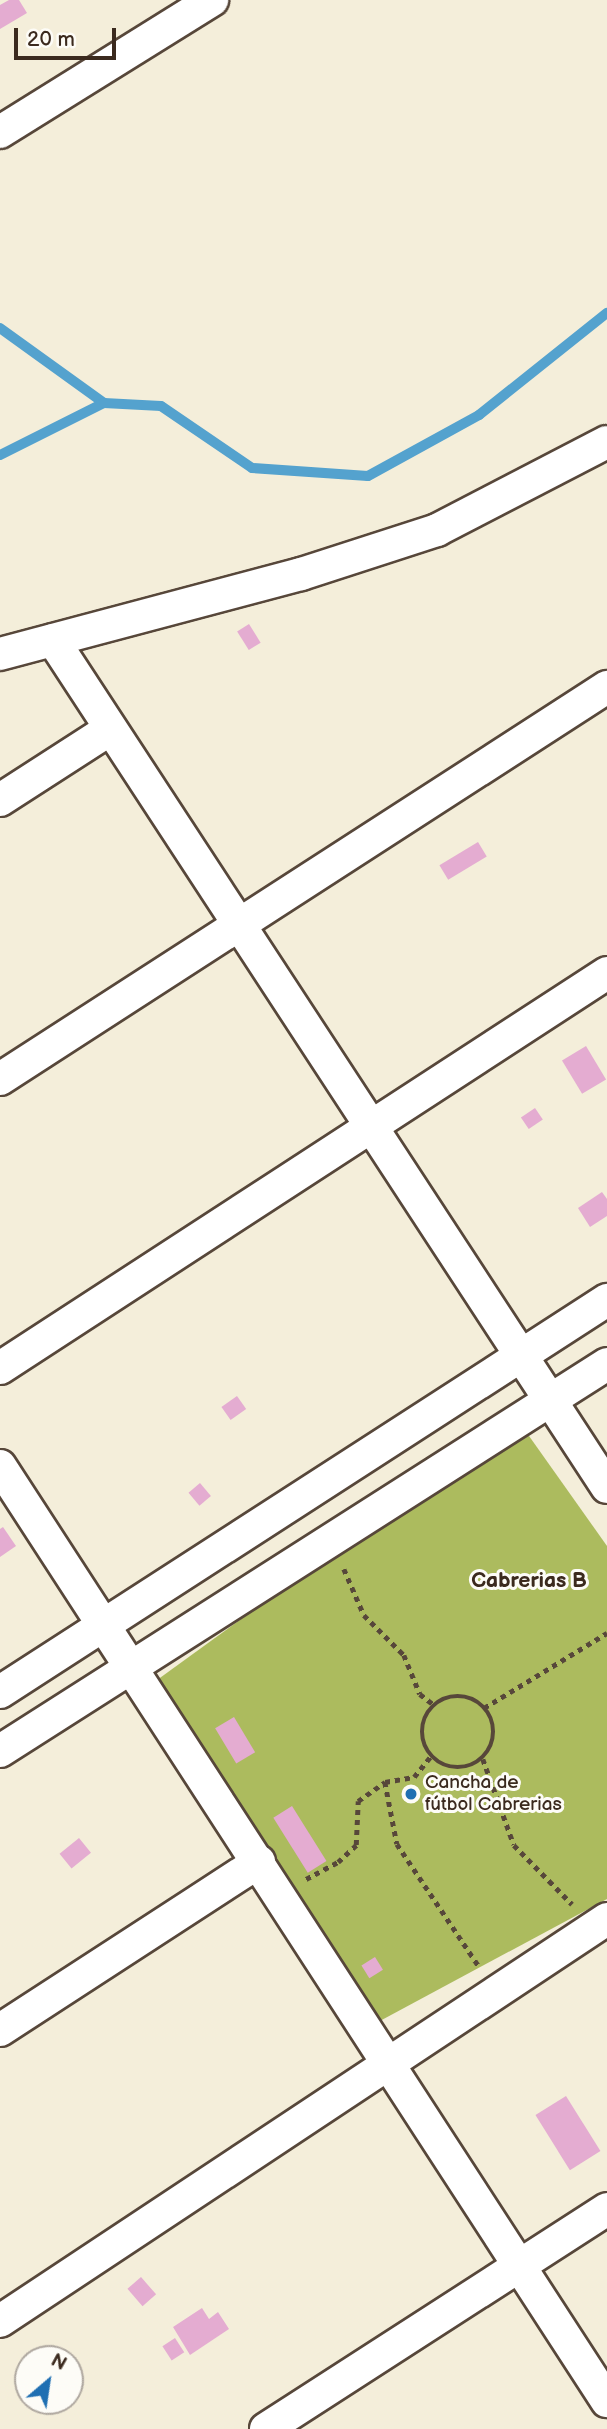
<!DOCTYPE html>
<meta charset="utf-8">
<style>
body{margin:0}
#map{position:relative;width:607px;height:2429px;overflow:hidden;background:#f4eeda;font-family:"Balsamiq Sans",sans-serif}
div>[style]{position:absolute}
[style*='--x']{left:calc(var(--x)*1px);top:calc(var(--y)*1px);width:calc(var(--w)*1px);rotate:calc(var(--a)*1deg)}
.green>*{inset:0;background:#acbb5e}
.stream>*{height:10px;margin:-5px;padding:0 5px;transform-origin:5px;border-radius:5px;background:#54a2ce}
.building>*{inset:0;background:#e4acd1;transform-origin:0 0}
.path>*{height:4.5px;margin-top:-2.25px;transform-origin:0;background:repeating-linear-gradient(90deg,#57473a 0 5px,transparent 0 10px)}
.path>.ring{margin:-2.25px;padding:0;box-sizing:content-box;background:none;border:4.5px solid #57473a;border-radius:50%}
.roads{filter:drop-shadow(2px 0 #57473a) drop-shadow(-2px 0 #57473a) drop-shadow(0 2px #57473a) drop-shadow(0 -2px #57473a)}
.minor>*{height:32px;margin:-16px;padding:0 16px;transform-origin:16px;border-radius:16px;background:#fff}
.dots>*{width:19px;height:19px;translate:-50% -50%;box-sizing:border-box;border:4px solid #fdfcf7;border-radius:50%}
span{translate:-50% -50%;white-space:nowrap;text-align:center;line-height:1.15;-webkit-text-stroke:6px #fdfcf7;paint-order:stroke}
.poi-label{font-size:19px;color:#3b2a1e}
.left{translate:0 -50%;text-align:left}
.neighbourhood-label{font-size:21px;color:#3b2a1e;font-weight:700}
.north{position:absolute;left:14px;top:2345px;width:70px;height:70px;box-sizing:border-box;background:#fdfcf7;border:2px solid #afa8a0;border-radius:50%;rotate:29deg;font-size:19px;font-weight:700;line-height:28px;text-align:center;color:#3b2a1e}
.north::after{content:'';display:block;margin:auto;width:24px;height:32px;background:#1f6fb2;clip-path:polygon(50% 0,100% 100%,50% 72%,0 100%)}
.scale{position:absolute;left:14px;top:28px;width:102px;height:32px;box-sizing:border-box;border:4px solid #3b2a1e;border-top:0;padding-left:9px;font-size:21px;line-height:24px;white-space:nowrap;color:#3b2a1e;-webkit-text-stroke:5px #fdfcf7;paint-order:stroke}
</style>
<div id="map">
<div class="green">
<div style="clip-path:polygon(517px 1419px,607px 1546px,607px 1899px,365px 2029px,146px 1688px)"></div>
</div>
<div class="stream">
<div style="--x:0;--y:328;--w:128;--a:35.8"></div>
<div style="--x:0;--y:455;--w:116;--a:-26.6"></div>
<div style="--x:104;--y:403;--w:57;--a:3"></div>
<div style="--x:161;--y:406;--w:110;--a:34.3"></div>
<div style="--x:252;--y:468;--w:116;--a:3.9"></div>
<div style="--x:368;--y:476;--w:127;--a:-28.8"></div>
<div style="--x:479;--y:415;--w:164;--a:-38.6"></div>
</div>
<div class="building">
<div style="clip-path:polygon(9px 0,19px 0,27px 13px,0 29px,0 5px)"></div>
<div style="left:249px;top:624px;width:22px;height:14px;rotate:58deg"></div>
<div style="left:478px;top:842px;width:17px;height:45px;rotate:59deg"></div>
<div style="left:586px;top:1046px;width:39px;height:28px;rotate:59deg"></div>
<div style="left:535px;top:1108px;width:14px;height:17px;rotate:56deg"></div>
<div style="clip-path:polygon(602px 1192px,607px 1199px,607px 1216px,590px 1227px,578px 1208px)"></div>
<div style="left:237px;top:1396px;width:16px;height:19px;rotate:55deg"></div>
<div style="left:200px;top:1483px;width:17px;height:15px;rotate:50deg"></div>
<div style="clip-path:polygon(3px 1527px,16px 1546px,0 1557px,0 1529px)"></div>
<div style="left:234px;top:1717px;width:41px;height:22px;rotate:59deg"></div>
<div style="left:292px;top:1806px;width:65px;height:22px;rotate:58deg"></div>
<div style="left:79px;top:1838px;width:19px;height:25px;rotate:51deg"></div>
<div style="left:375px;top:1957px;width:15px;height:16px;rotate:58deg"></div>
<div style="left:566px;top:2096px;width:65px;height:36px;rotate:58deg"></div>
<div style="left:141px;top:2277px;width:23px;height:18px;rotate:49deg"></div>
<div style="clip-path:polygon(202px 2308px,209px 2319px,218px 2312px,229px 2329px,190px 2355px,173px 2327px)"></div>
<div style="left:175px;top:2338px;width:17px;height:15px;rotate:57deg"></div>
</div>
<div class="path">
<div style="--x:344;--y:1569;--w:50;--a:66.5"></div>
<div style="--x:364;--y:1615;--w:57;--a:45"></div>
<div style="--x:404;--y:1655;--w:42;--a:67.7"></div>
<div style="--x:420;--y:1694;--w:16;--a:38"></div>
<div class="ring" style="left:422px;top:1696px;width:67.5px;height:67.5px"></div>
<div style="--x:484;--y:1708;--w:144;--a:-31.4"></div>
<div style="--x:483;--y:1759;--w:91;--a:70.2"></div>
<div style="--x:514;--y:1845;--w:83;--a:45.5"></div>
<div style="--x:385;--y:1782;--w:63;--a:79"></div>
<div style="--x:397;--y:1844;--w:146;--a:56.2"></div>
<div style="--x:306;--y:1879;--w:36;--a:-28"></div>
<div style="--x:338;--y:1862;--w:25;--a:-43"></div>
<div style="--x:356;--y:1845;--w:44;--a:-87.4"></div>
<div style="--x:358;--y:1801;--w:33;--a:-35"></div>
<div style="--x:385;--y:1782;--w:29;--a:-10"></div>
<div style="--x:414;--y:1777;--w:27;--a:-51"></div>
</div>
<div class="roads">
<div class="minor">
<div style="--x:0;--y:132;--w:250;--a:-31.9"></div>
<div style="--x:53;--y:640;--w:1012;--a:56.81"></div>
<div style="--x:0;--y:654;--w:311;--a:-14.9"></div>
<div style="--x:301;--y:574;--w:143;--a:-17.9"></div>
<div style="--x:437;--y:530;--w:191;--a:-27.4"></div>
<div style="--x:0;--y:800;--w:131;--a:-32.8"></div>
<div style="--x:0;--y:1079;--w:723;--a:-32.85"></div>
<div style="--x:0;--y:1368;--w:724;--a:-33.05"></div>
<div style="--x:0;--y:1466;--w:1115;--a:57.01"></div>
<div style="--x:0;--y:1692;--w:723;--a:-32.85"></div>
<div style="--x:0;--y:1751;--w:720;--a:-32.52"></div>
<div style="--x:0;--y:2030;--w:309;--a:-33"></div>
<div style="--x:0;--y:2321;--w:728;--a:-33.52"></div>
<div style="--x:266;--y:2429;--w:406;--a:-32.8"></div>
</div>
</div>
<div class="dots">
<div style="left:411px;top:1794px;background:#1f6fb2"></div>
</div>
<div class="poi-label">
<span class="left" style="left:425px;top:1794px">Cancha de<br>fútbol Cabrerias</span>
</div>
<div class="neighbourhood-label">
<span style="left:529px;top:1581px">Cabrerias B</span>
</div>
<div class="north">N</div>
<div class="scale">20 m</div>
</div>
